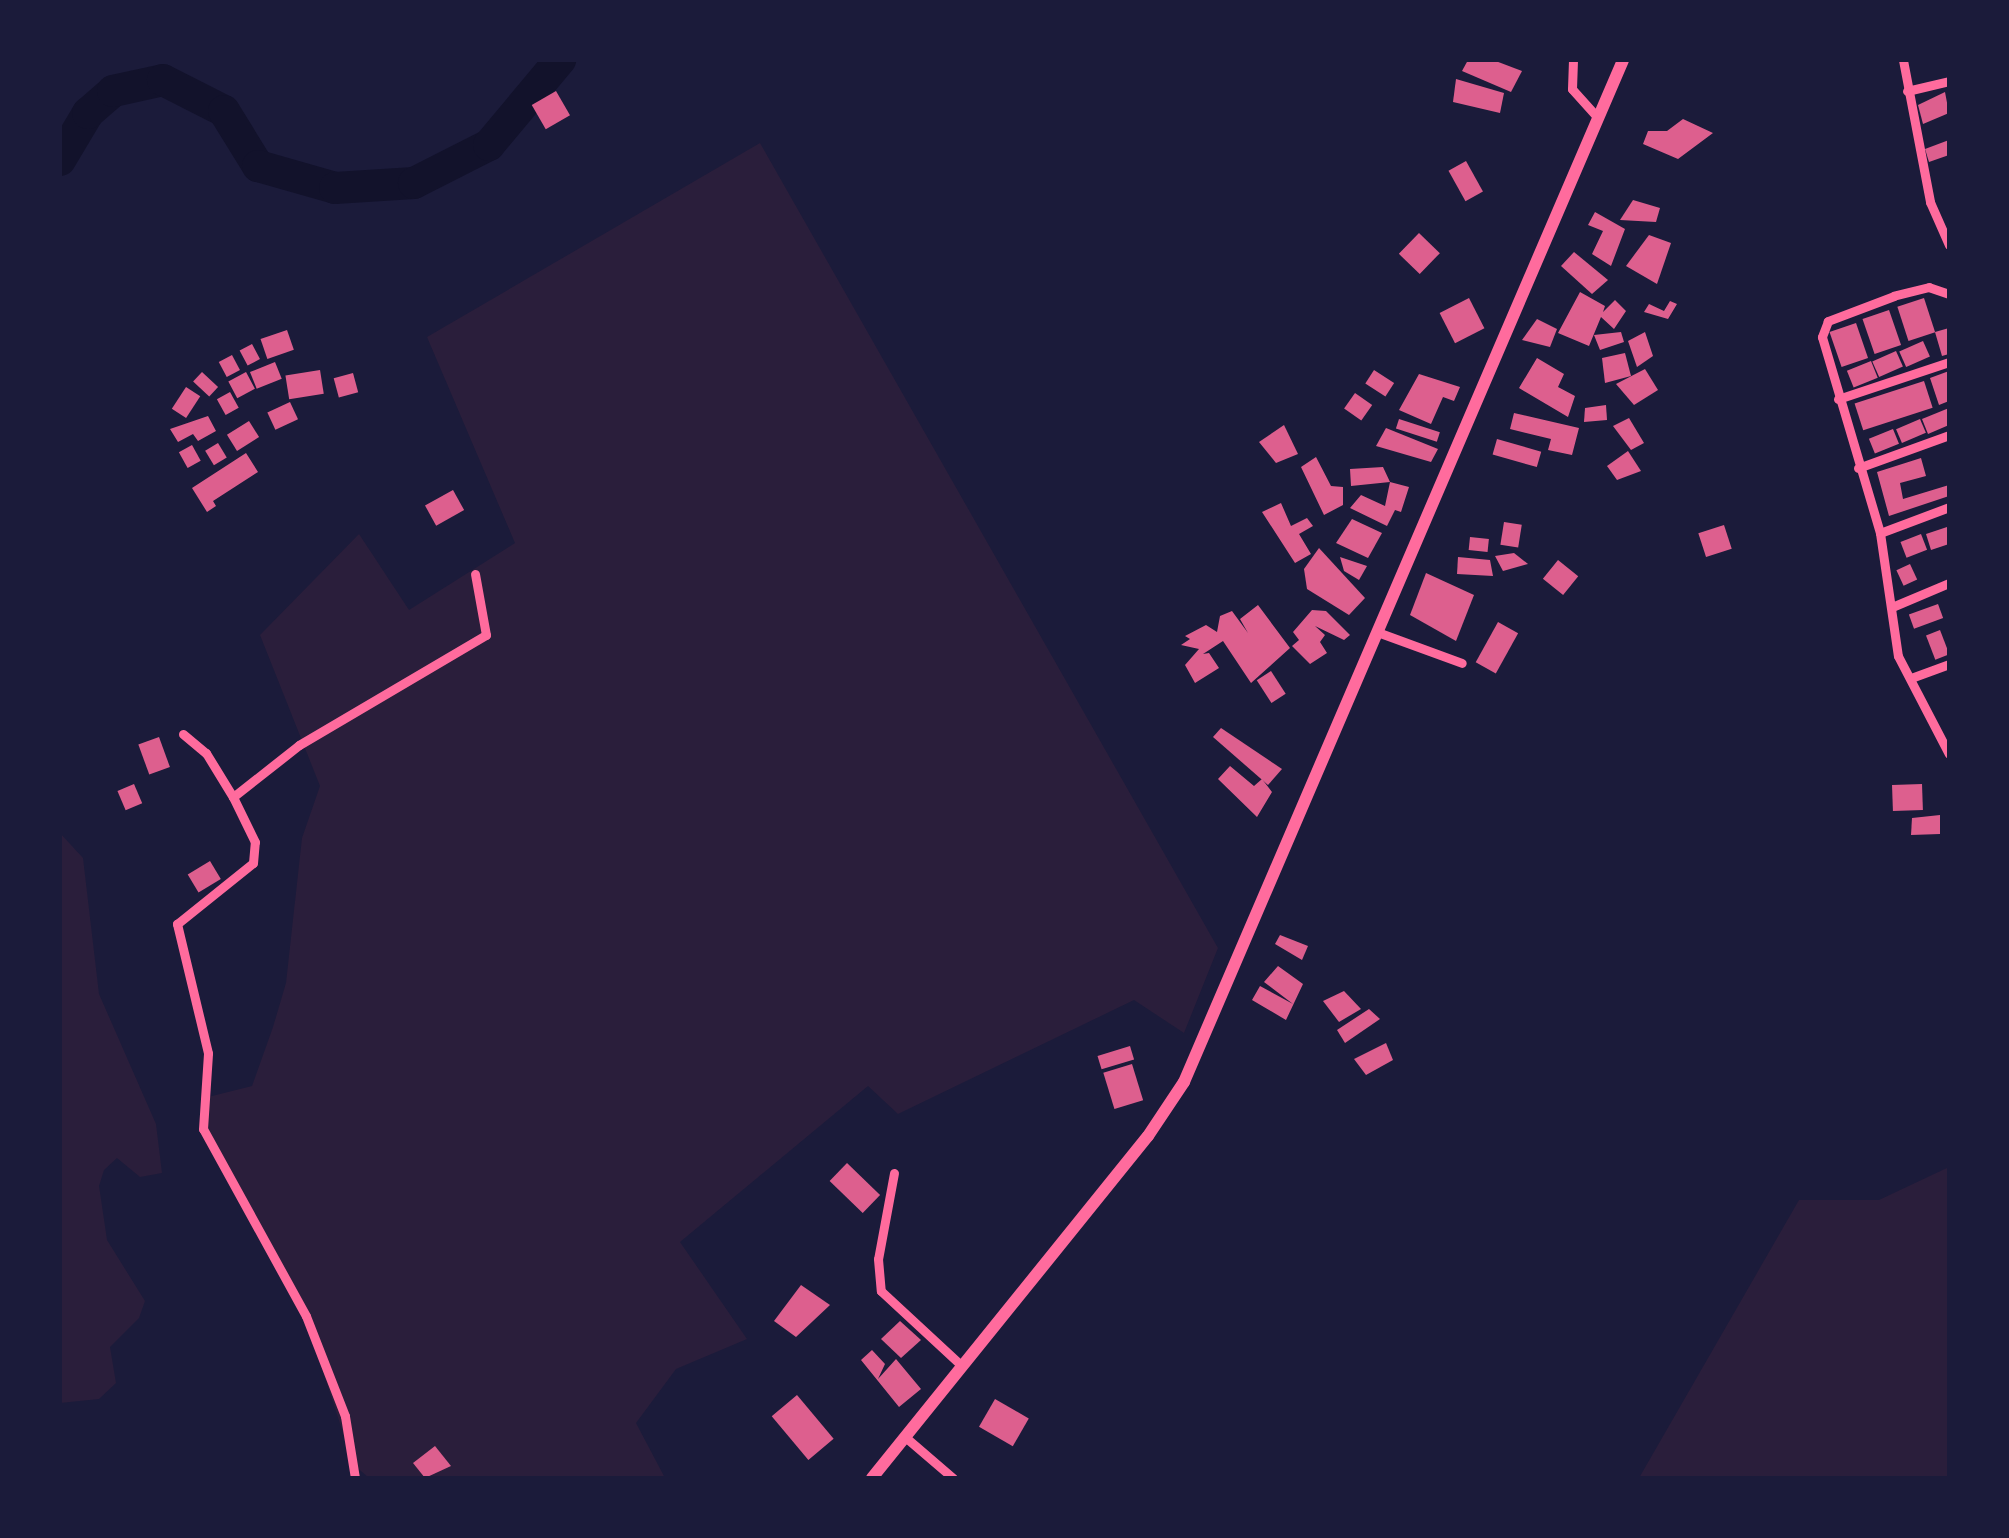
<!DOCTYPE html>
<style>
body{margin:0}
#map{position:relative;width:2009px;height:1538px;overflow:hidden;background:#1b1b3a;font-family:"Archivo Narrow",sans-serif}
div>[style]{position:absolute}
[style*='--x']{left:calc(var(--x)*1px);top:calc(var(--y)*1px);width:calc(var(--w)*1px);rotate:calc(var(--a)*1deg)}
.green>*{inset:0;background:#2a1e3b}
.river>*{height:32px;margin:-16px;padding:0 16px;transform-origin:16px;border-radius:16px;background:#12122b}
.building>*{inset:0;background:#dd5f8e;transform-origin:0 0}
.minor>*{height:9px;margin:-4.5px;padding:0 4.5px;transform-origin:4.5px;border-radius:4.5px;background:#ff6b9d}
.primary>*{height:12px;margin:-6px;padding:0 6px;transform-origin:6px;border-radius:6px;background:#ff6b9d}
span{translate:-50% -50%;white-space:nowrap;text-align:center;line-height:1.15;-webkit-text-stroke:10px #1b1b3a;paint-order:stroke}
.frame{position:absolute;inset:0;border:62px solid #1b1b3a;pointer-events:none}
</style>
<div id="map">
<div class="green">
<div style="clip-path:polygon(760px 143px,1218px 948px,1184px 1033px,1134px 1000px,898px 1114px,868px 1086px,680px 1242px,747px 1339px,676px 1369px,636px 1423px,665px 1478px,369px 1478px,353px 1464px,301px 1303px,206px 1128px,204px 1098px,252px 1086px,273px 1027px,286px 983px,302px 838px,320px 786px,260px 635px,359px 534px,409px 610px,515px 543px,427px 337px)"></div>
<div style="clip-path:polygon(60px 833px,83px 858px,99px 994px,156px 1124px,162px 1173px,140px 1177px,117px 1158px,104px 1170px,99px 1186px,107px 1240px,145px 1301px,139px 1318px,110px 1347px,116px 1383px,99px 1399px,60px 1403px)"></div>
<div style="clip-path:polygon(1949px 1167px,1949px 1478px,1639px 1478px,1799px 1200px,1879px 1200px)"></div>
</div>
<div class="river">
<div style="--x:60;--y:160;--w:55;--a:-59.2"></div>
<div style="--x:88;--y:113;--w:33;--a:-41"></div>
<div style="--x:113;--y:91;--w:51;--a:-12.4"></div>
<div style="--x:163;--y:80;--w:68;--a:26.9"></div>
<div style="--x:224;--y:111;--w:65;--a:58.3"></div>
<div style="--x:258;--y:166;--w:80;--a:15.9"></div>
<div style="--x:335;--y:188;--w:79;--a:-3.6"></div>
<div style="--x:414;--y:183;--w:84;--a:-26.9"></div>
<div style="--x:489;--y:145;--w:111;--a:-50.1"></div>
</div>
<div class="building">
<div style="clip-path:polygon(1468px 60px,1493px 60px,1522px 71px,1511px 92px,1462px 71px)"></div>
<div style="clip-path:polygon(1456px 79px,1504px 93px,1500px 113px,1453px 102px)"></div>
<div style="left:556px;top:91px;width:28px;height:28px;rotate:60deg"></div>
<div style="clip-path:polygon(1945px 92px,1949px 113px,1923px 124px,1918px 105px)"></div>
<div style="clip-path:polygon(1683px 119px,1713px 133px,1678px 159px,1643px 144px,1648px 131px,1667px 131px)"></div>
<div style="clip-path:polygon(1949px 140px,1949px 155px,1929px 162px,1925px 149px)"></div>
<div style="left:1466px;top:161px;width:35px;height:20px;rotate:61deg"></div>
<div style="clip-path:polygon(1633px 200px,1660px 208px,1656px 222px,1620px 220px)"></div>
<div style="clip-path:polygon(1595px 212px,1625px 229px,1611px 266px,1592px 254px,1603px 231px,1588px 225px)"></div>
<div style="left:1419px;top:233px;width:29px;height:29px;rotate:44deg"></div>
<div style="clip-path:polygon(1649px 235px,1671px 243px,1657px 284px,1626px 266px)"></div>
<div style="clip-path:polygon(1574px 252px,1608px 280px,1592px 294px,1561px 266px)"></div>
<div style="clip-path:polygon(1580px 292px,1605px 306px,1603px 312px,1615px 300px,1626px 311px,1614px 329px,1601px 317px,1589px 346px,1558px 333px)"></div>
<div style="left:1469px;top:298px;width:34px;height:33px;rotate:63deg"></div>
<div style="left:1924px;top:298px;width:36px;height:28px;rotate:72deg"></div>
<div style="clip-path:polygon(1670px 301px,1677px 304px,1668px 319px,1644px 312px,1649px 304px,1664px 311px)"></div>
<div style="left:1889px;top:310px;width:37px;height:28px;rotate:71deg"></div>
<div style="clip-path:polygon(1537px 319px,1557px 329px,1550px 347px,1522px 340px)"></div>
<div style="left:1856px;top:323px;width:37px;height:28px;rotate:71deg"></div>
<div style="clip-path:polygon(1949px 328px,1949px 354px,1942px 356px,1935px 332px)"></div>
<div style="left:287px;top:330px;width:21px;height:28px;rotate:71deg"></div>
<div style="clip-path:polygon(1621px 332px,1624px 342px,1600px 350px,1594px 335px)"></div>
<div style="clip-path:polygon(1645px 332px,1653px 356px,1637px 367px,1628px 341px)"></div>
<div style="left:1923px;top:341px;width:17px;height:26px;rotate:66deg"></div>
<div style="left:252px;top:344px;width:17px;height:14px;rotate:62deg"></div>
<div style="left:1896px;top:351px;width:17px;height:26px;rotate:66deg"></div>
<div style="clip-path:polygon(1625px 353px,1631px 376px,1605px 383px,1602px 358px)"></div>
<div style="left:232px;top:355px;width:17px;height:15px;rotate:62deg"></div>
<div style="clip-path:polygon(1537px 358px,1564px 374px,1558px 387px,1575px 396px,1568px 417px,1519px 388px)"></div>
<div style="left:1871px;top:361px;width:18px;height:26px;rotate:68deg"></div>
<div style="left:275px;top:362px;width:18px;height:27px;rotate:68deg"></div>
<div style="clip-path:polygon(1645px 369px,1658px 390px,1634px 405px,1616px 384px)"></div>
<div style="left:320px;top:370px;width:24px;height:35px;rotate:81deg"></div>
<div style="left:1374px;top:370px;width:24px;height:16px;rotate:33deg"></div>
<div style="clip-path:polygon(1949px 371px,1949px 401px,1939px 405px,1930px 378px)"></div>
<div style="left:202px;top:372px;width:22px;height:13px;rotate:43deg"></div>
<div style="left:246px;top:372px;width:19px;height:20px;rotate:62deg"></div>
<div style="left:353px;top:373px;width:20px;height:20px;rotate:75deg"></div>
<div style="clip-path:polygon(1419px 374px,1460px 387px,1454px 401px,1443px 397px,1431px 424px,1399px 410px)"></div>
<div style="left:1924px;top:381px;width:28px;height:73px;rotate:72deg"></div>
<div style="left:186px;top:387px;width:17px;height:26px;rotate:33deg"></div>
<div style="left:230px;top:392px;width:18px;height:15px;rotate:61deg"></div>
<div style="left:1355px;top:393px;width:21px;height:19px;rotate:35deg"></div>
<div style="left:290px;top:402px;width:19px;height:25px;rotate:65deg"></div>
<div style="clip-path:polygon(1606px 405px,1607px 420px,1584px 422px,1585px 408px)"></div>
<div style="clip-path:polygon(1949px 408px,1949px 425px,1928px 434px,1922px 419px)"></div>
<div style="clip-path:polygon(1514px 413px,1579px 428px,1572px 455px,1548px 450px,1551px 439px,1510px 429px)"></div>
<div style="clip-path:polygon(208px 416px,216px 431px,198px 441px,193px 434px,178px 442px,170px 429px)"></div>
<div style="clip-path:polygon(1629px 418px,1644px 443px,1631px 450px,1613px 426px)"></div>
<div style="left:1399px;top:419px;width:43px;height:10px;rotate:18deg"></div>
<div style="left:1920px;top:419px;width:15px;height:26px;rotate:67deg"></div>
<div style="left:249px;top:421px;width:19px;height:26px;rotate:58deg"></div>
<div style="clip-path:polygon(1284px 425px,1298px 454px,1276px 463px,1259px 442px)"></div>
<div style="clip-path:polygon(1386px 428px,1438px 449px,1431px 462px,1376px 446px)"></div>
<div style="left:1893px;top:429px;width:16px;height:26px;rotate:68deg"></div>
<div style="left:1497px;top:439px;width:46px;height:16px;rotate:16deg"></div>
<div style="left:218px;top:443px;width:17px;height:15px;rotate:59deg"></div>
<div style="left:192px;top:445px;width:18px;height:15px;rotate:61deg"></div>
<div style="clip-path:polygon(1628px 451px,1641px 471px,1617px 480px,1607px 466px)"></div>
<div style="clip-path:polygon(246px 453px,258px 472px,213px 501px,216px 506px,207px 512px,192px 488px)"></div>
<div style="clip-path:polygon(1316px 457px,1331px 486px,1343px 487px,1343px 505px,1324px 515px,1301px 467px)"></div>
<div style="clip-path:polygon(1921px 458px,1926px 476px,1900px 483px,1903px 499px,1949px 485px,1949px 496px,1889px 516px,1877px 472px)"></div>
<div style="clip-path:polygon(1383px 467px,1390px 482px,1409px 487px,1401px 512px,1395px 510px,1387px 526px,1350px 508px,1361px 495px,1385px 506px,1390px 482px,1351px 486px,1350px 469px)"></div>
<div style="left:453px;top:490px;width:23px;height:32px;rotate:61deg"></div>
<div style="clip-path:polygon(1281px 503px,1291px 526px,1307px 518px,1313px 526px,1299px 534px,1311px 554px,1295px 563px,1262px 512px)"></div>
<div style="clip-path:polygon(1352px 519px,1382px 533px,1368px 558px,1336px 543px)"></div>
<div style="left:1504px;top:522px;width:18px;height:23px;rotate:9deg"></div>
<div style="left:1724px;top:525px;width:25px;height:27px;rotate:72deg"></div>
<div style="clip-path:polygon(1947px 527px,1949px 544px,1931px 550px,1926px 534px)"></div>
<div style="left:1921px;top:534px;width:17px;height:22px;rotate:69deg"></div>
<div style="left:1470px;top:537px;width:19px;height:13px;rotate:6deg"></div>
<div style="clip-path:polygon(1319px 548px,1365px 598px,1349px 615px,1307px 589px,1304px 569px)"></div>
<div style="clip-path:polygon(1514px 553px,1528px 564px,1503px 571px,1495px 556px)"></div>
<div style="clip-path:polygon(1340px 557px,1367px 566px,1359px 580px,1344px 571px)"></div>
<div style="clip-path:polygon(1458px 557px,1490px 560px,1493px 576px,1457px 574px)"></div>
<div style="left:1558px;top:560px;width:26px;height:24px;rotate:39deg"></div>
<div style="left:1910px;top:564px;width:17px;height:15px;rotate:65deg"></div>
<div style="clip-path:polygon(1426px 573px,1474px 595px,1456px 641px,1410px 615px)"></div>
<div style="left:1938px;top:604px;width:15px;height:31px;rotate:70deg"></div>
<div style="clip-path:polygon(1258px 605px,1290px 648px,1251px 683px,1223px 641px,1203px 654px,1209px 653px,1219px 668px,1195px 683px,1185px 665px,1199px 649px,1181px 645px,1190px 639px,1185px 636px,1206px 625px,1217px 632px,1220px 616px,1232px 611px,1248px 633px,1240px 619px)"></div>
<div style="clip-path:polygon(1312px 610px,1326px 611px,1350px 635px,1344px 640px,1315px 626px,1325px 635px,1320px 642px,1327px 653px,1310px 664px,1292px 646px,1299px 640px,1293px 632px)"></div>
<div style="left:1498px;top:622px;width:23px;height:46px;rotate:29deg"></div>
<div style="left:1940px;top:630px;width:26px;height:15px;rotate:69deg"></div>
<div style="left:1271px;top:671px;width:27px;height:17px;rotate:57deg"></div>
<div style="clip-path:polygon(1221px 728px,1282px 769px,1268px 785px,1213px 737px)"></div>
<div style="left:159px;top:737px;width:32px;height:22px;rotate:70deg"></div>
<div style="clip-path:polygon(1230px 766px,1254px 786px,1262px 779px,1272px 792px,1257px 817px,1218px 779px)"></div>
<div style="left:134px;top:784px;width:21px;height:18px;rotate:67deg"></div>
<div style="left:1922px;top:784px;width:26px;height:30px;rotate:88deg"></div>
<div style="clip-path:polygon(1940px 815px,1940px 834px,1911px 835px,1912px 818px)"></div>
<div style="left:210px;top:861px;width:21px;height:26px;rotate:59deg"></div>
<div style="clip-path:polygon(1280px 935px,1308px 946px,1302px 960px,1275px 944px)"></div>
<div style="clip-path:polygon(1278px 966px,1303px 984px,1286px 1020px,1252px 1000px,1260px 986px,1293px 1004px,1264px 982px)"></div>
<div style="clip-path:polygon(1344px 991px,1361px 1009px,1339px 1022px,1323px 1001px)"></div>
<div style="clip-path:polygon(1369px 1009px,1380px 1019px,1345px 1043px,1337px 1030px)"></div>
<div style="clip-path:polygon(1386px 1043px,1393px 1060px,1366px 1075px,1354px 1059px)"></div>
<div style="left:1130px;top:1046px;width:14px;height:34px;rotate:73deg"></div>
<div style="left:1132px;top:1064px;width:38px;height:30px;rotate:73deg"></div>
<div style="left:847px;top:1163px;width:46px;height:25px;rotate:44deg"></div>
<div style="clip-path:polygon(801px 1285px,830px 1305px,796px 1337px,774px 1321px)"></div>
<div style="clip-path:polygon(900px 1321px,921px 1340px,901px 1358px,881px 1339px)"></div>
<div style="clip-path:polygon(872px 1350px,885px 1364px,878px 1379px,896px 1359px,921px 1389px,899px 1407px,861px 1360px)"></div>
<div style="left:797px;top:1395px;width:57px;height:33px;rotate:50deg"></div>
<div style="left:995px;top:1399px;width:39px;height:32px;rotate:30deg"></div>
<div style="clip-path:polygon(435px 1446px,451px 1466px,425px 1478px,413px 1463px)"></div>
</div>
<div class="minor">
<div style="--x:1573;--y:60;--w:29;--a:92"></div>
<div style="--x:1572;--y:89;--w:39;--a:48"></div>
<div style="--x:1903;--y:60;--w:145;--a:79.2"></div>
<div style="--x:1930;--y:202;--w:47;--a:66.2"></div>
<div style="--x:1907;--y:91;--w:43;--a:-13.4"></div>
<div style="--x:1949;--y:294;--w:21;--a:-161"></div>
<div style="--x:1929;--y:287;--w:36;--a:166"></div>
<div style="--x:1894;--y:296;--w:71;--a:159.3"></div>
<div style="--x:1828;--y:321;--w:17;--a:111"></div>
<div style="--x:1822;--y:337;--w:204;--a:73.5"></div>
<div style="--x:1880;--y:533;--w:124;--a:81.7"></div>
<div style="--x:1898;--y:656;--w:110;--a:62.5"></div>
<div style="--x:1838;--y:399;--w:117;--a:-18.4"></div>
<div style="--x:1858;--y:468;--w:97;--a:-19.9"></div>
<div style="--x:1880;--y:533;--w:74;--a:-20.6"></div>
<div style="--x:1892;--y:607;--w:62;--a:-22.8"></div>
<div style="--x:1380;--y:633;--w:87;--a:20.1"></div>
<div style="--x:1911;--y:678;--w:40;--a:-20.2"></div>
<div style="--x:183;--y:734;--w:30;--a:40"></div>
<div style="--x:206;--y:753;--w:52;--a:58.5"></div>
<div style="--x:894;--y:1173;--w:87;--a:100.5"></div>
<div style="--x:878;--y:1259;--w:32;--a:85"></div>
<div style="--x:881;--y:1291;--w:110;--a:42.8"></div>
<div style="--x:904;--y:1436;--w:65;--a:40.6"></div>
<div style="--x:355;--y:1478;--w:63;--a:-99.2"></div>
<div style="--x:345;--y:1416;--w:107;--a:-111.3"></div>
<div style="--x:306;--y:1316;--w:213;--a:-118.8"></div>
<div style="--x:203;--y:1129;--w:76;--a:-86.2"></div>
<div style="--x:208;--y:1053;--w:133;--a:-103.5"></div>
<div style="--x:177;--y:924;--w:97;--a:-38.8"></div>
<div style="--x:253;--y:863;--w:21;--a:-85"></div>
<div style="--x:255;--y:842;--w:50;--a:-116.1"></div>
<div style="--x:233;--y:797;--w:84;--a:-38.2"></div>
<div style="--x:299;--y:745;--w:217;--a:-30.5"></div>
<div style="--x:486;--y:635;--w:62;--a:-100.2"></div>
</div>
<div class="primary">
<div style="--x:872;--y:1478;--w:439;--a:-51.1"></div>
<div style="--x:1148;--y:1136;--w:65;--a:-56.3"></div>
<div style="--x:1184;--y:1082;--w:1112;--a:-66.75"></div>
</div>
<div class="frame"></div>
</div>
